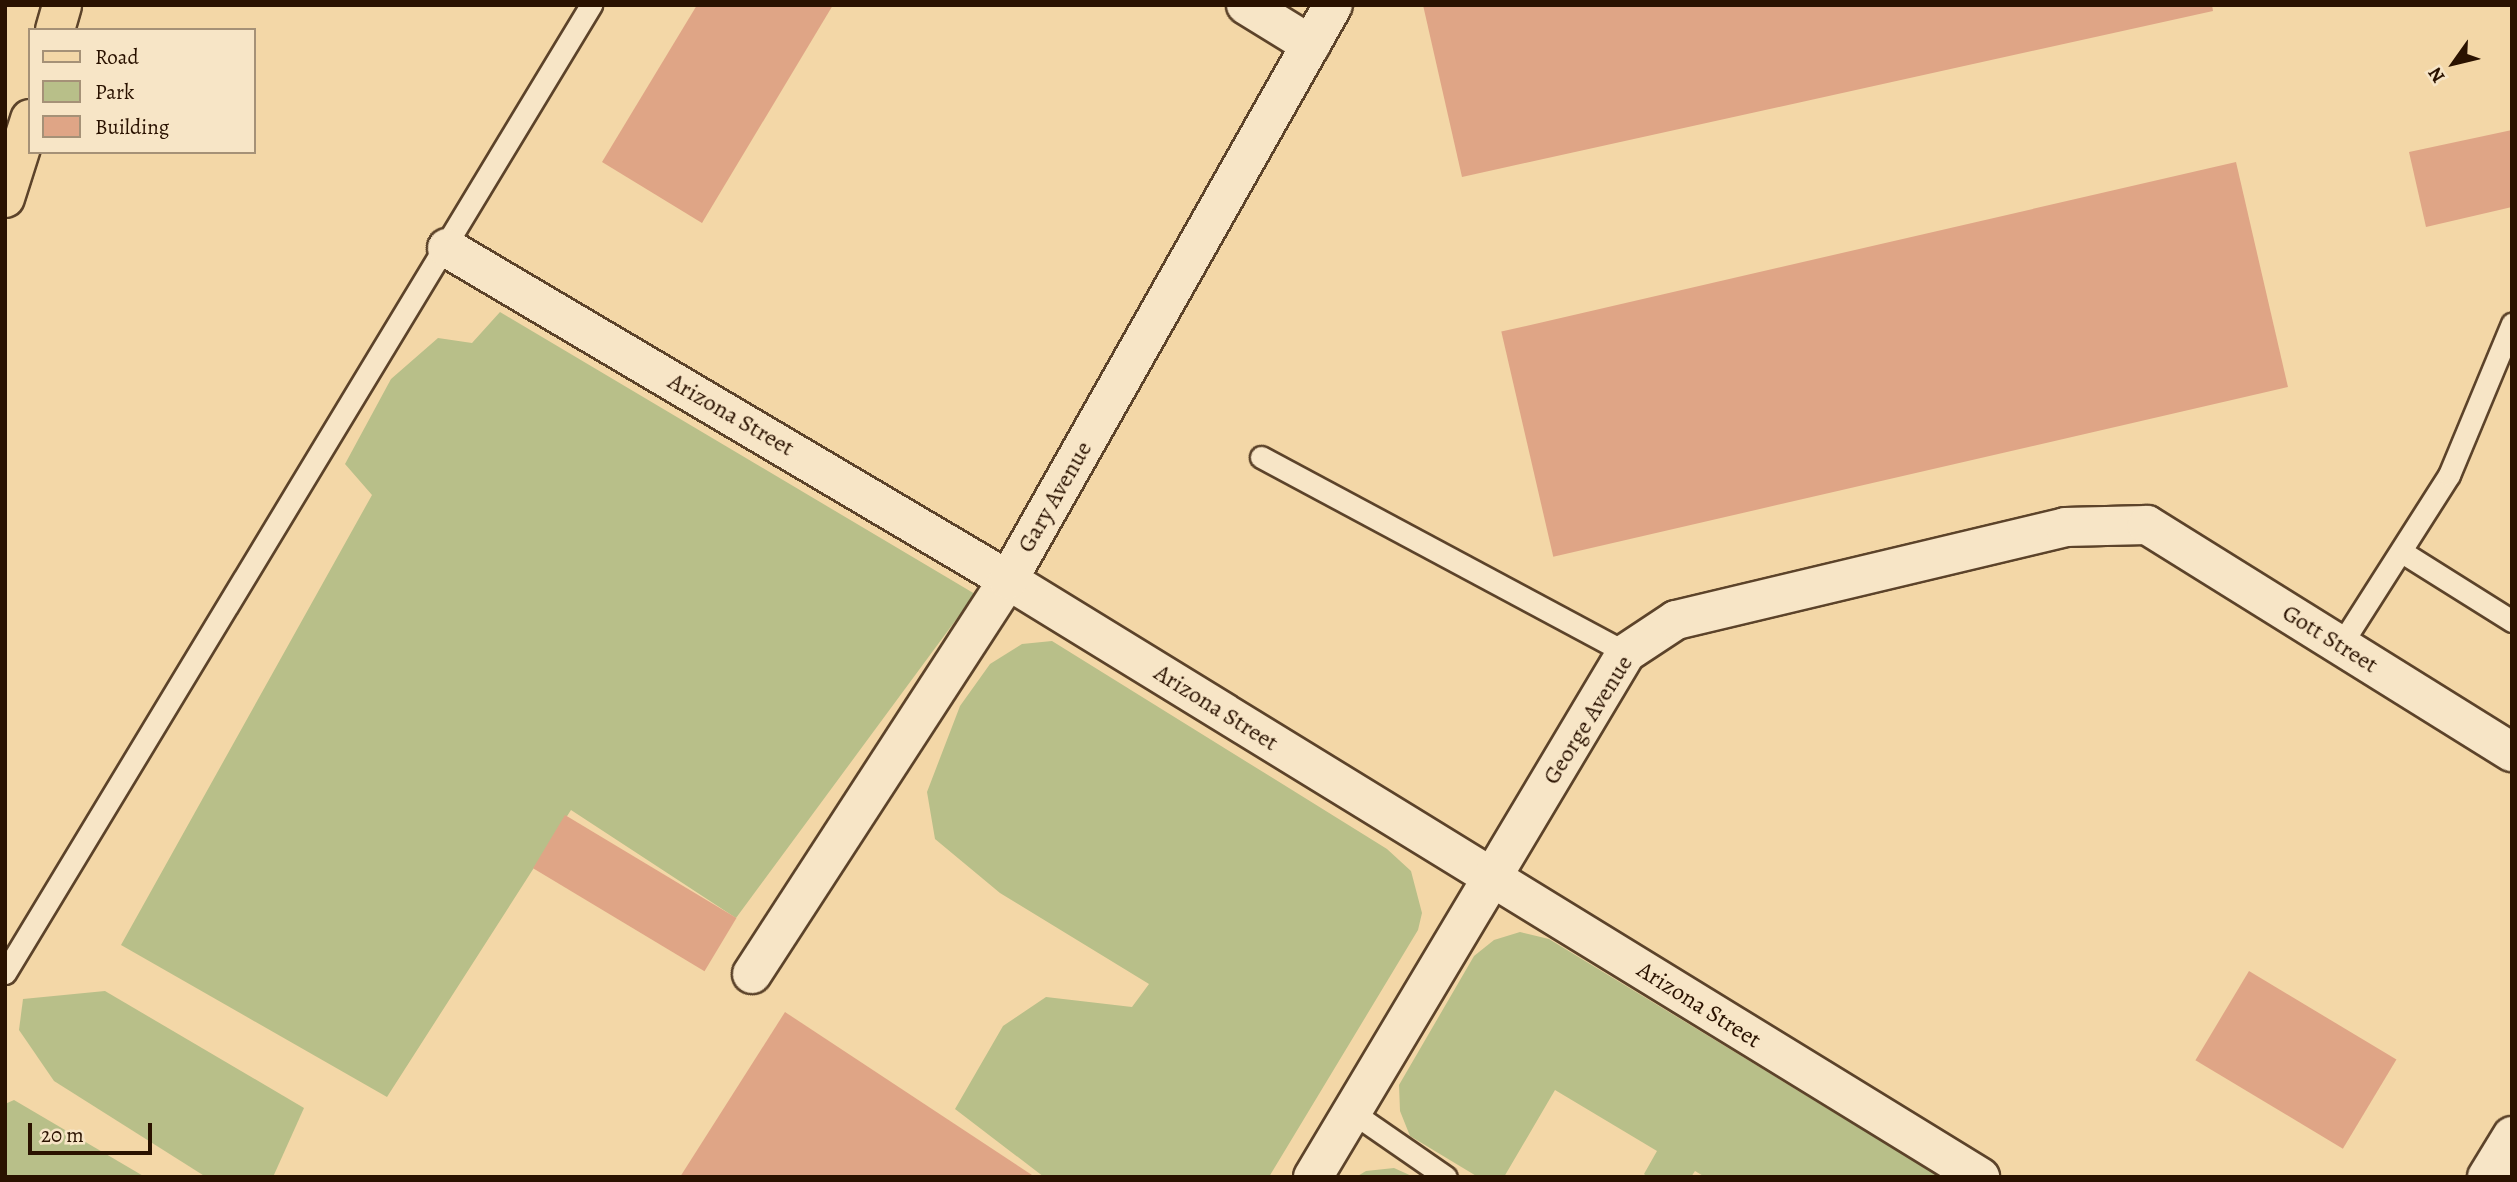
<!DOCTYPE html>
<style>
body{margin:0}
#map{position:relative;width:2517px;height:1182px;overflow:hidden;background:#f3d7a7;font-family:Alegreya,serif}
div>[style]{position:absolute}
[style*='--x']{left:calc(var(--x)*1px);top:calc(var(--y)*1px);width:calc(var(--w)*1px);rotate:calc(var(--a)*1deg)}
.green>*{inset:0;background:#b8bf89}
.building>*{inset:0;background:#dfa586;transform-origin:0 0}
.roads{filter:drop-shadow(2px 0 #5c432a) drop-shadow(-2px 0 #5c432a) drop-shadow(0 2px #5c432a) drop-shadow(0 -2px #5c432a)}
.lane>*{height:21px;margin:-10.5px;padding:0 10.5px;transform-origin:10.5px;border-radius:10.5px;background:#f7e5c6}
.street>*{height:38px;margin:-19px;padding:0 19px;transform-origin:19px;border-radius:19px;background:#f7e5c6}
.primary>*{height:38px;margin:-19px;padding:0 19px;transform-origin:19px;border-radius:19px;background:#f3d7a7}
span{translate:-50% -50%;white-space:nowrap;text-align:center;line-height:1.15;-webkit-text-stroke:5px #f7e5c6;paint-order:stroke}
.street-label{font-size:24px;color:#2a1200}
.frame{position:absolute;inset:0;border:7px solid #2a1200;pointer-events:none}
.legend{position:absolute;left:28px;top:28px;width:228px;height:126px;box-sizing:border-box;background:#f7e5c6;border:2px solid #a59177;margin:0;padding:9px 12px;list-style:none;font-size:21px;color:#2a1200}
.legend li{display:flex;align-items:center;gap:14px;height:35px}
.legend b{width:35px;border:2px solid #a59177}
.north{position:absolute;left:2419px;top:28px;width:70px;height:70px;-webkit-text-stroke:5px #f7e5c6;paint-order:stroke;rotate:236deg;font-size:19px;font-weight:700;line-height:28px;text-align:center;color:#2a1200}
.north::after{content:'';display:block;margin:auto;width:24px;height:32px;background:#2a1200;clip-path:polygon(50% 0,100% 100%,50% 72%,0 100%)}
.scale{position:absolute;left:28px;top:1123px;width:124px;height:32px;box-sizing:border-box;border:4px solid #2a1200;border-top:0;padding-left:9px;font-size:21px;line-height:24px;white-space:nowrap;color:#2a1200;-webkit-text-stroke:5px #f7e5c6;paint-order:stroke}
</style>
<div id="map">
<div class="green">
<div style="clip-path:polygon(500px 312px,975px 594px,736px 918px,571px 810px,387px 1097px,121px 945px,372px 495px,345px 464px,391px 379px,438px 338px,472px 343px)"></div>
<div style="clip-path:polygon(1052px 641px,1387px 849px,1411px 871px,1422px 913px,1418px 930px,1269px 1177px,1044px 1177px,955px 1109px,1003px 1026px,1046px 997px,1132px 1007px,1149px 984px,1000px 893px,935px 839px,927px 792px,960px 706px,990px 664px,1022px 644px)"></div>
<div style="clip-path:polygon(1520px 932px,1549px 939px,1940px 1177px,1705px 1177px,1695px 1171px,1691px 1177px,1648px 1177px,1644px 1174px,1657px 1151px,1555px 1090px,1504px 1177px,1478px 1177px,1410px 1136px,1400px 1111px,1399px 1085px,1474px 956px,1494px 940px)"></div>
<div style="clip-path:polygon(105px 991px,304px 1108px,273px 1177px,206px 1177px,54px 1081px,19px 1030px,23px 999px)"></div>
<div style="clip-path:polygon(14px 1100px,145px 1177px,5px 1177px,5px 1104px)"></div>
<div style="clip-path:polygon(1394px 1168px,1414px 1177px,1356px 1177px,1366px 1171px)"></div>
</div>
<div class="building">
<div style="clip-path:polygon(697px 5px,833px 5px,702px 223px,602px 162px)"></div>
<div style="clip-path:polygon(1423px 5px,2212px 5px,2213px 11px,1462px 177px)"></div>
<div style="clip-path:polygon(2512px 130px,2512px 207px,2426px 227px,2409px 152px)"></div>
<div style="left:2236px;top:162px;width:231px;height:754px;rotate:77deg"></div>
<div style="left:565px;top:815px;width:200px;height:62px;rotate:31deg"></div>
<div style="left:2249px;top:971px;width:172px;height:104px;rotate:31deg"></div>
<div style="clip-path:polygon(785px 1012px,1035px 1177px,680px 1177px)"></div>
</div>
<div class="roads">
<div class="lane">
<div style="--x:1261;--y:457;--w:414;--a:28.2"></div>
<div style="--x:2402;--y:552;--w:130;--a:32.1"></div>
<div style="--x:2340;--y:646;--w:203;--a:-57.5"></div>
<div style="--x:2449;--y:475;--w:164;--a:-67.4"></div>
<div style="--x:5;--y:973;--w:1132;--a:-58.81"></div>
<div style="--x:1352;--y:1112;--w:114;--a:34.7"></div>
</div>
<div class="street">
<div style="--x:1246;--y:5;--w:76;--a:31.6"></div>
<div style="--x:447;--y:248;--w:652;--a:30.62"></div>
<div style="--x:1008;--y:580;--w:1141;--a:31.56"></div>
<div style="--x:752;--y:974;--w:470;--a:-57"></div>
<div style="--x:1008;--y:580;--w:660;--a:-60.52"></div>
<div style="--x:1313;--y:1177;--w:610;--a:-59.15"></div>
<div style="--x:1626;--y:653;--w:60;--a:-33.4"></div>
<div style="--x:1676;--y:620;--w:400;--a:-13.4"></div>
<div style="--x:2065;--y:527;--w:82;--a:-1.4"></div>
<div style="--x:2147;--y:525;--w:430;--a:31.9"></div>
<div style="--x:2487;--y:1177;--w:48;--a:-58.6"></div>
</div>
<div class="primary">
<div style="--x:55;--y:30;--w:26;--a:-74"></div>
<div style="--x:5;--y:198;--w:83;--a:-72.4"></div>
</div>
</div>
<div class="street-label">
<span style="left:731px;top:415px;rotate:30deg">Arizona Street</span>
<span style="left:1055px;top:497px;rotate:-60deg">Gary Avenue</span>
<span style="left:2330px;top:639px;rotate:32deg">Gott Street</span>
<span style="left:1216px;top:708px;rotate:32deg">Arizona Street</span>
<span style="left:1588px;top:720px;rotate:-58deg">George Avenue</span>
<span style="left:1699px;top:1005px;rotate:32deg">Arizona Street</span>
</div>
<div class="frame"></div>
<ul class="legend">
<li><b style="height:9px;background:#f3d7a7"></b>Road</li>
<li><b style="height:19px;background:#b8bf89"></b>Park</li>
<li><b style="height:19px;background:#dfa586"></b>Building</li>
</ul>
<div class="north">N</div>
<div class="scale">20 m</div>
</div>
